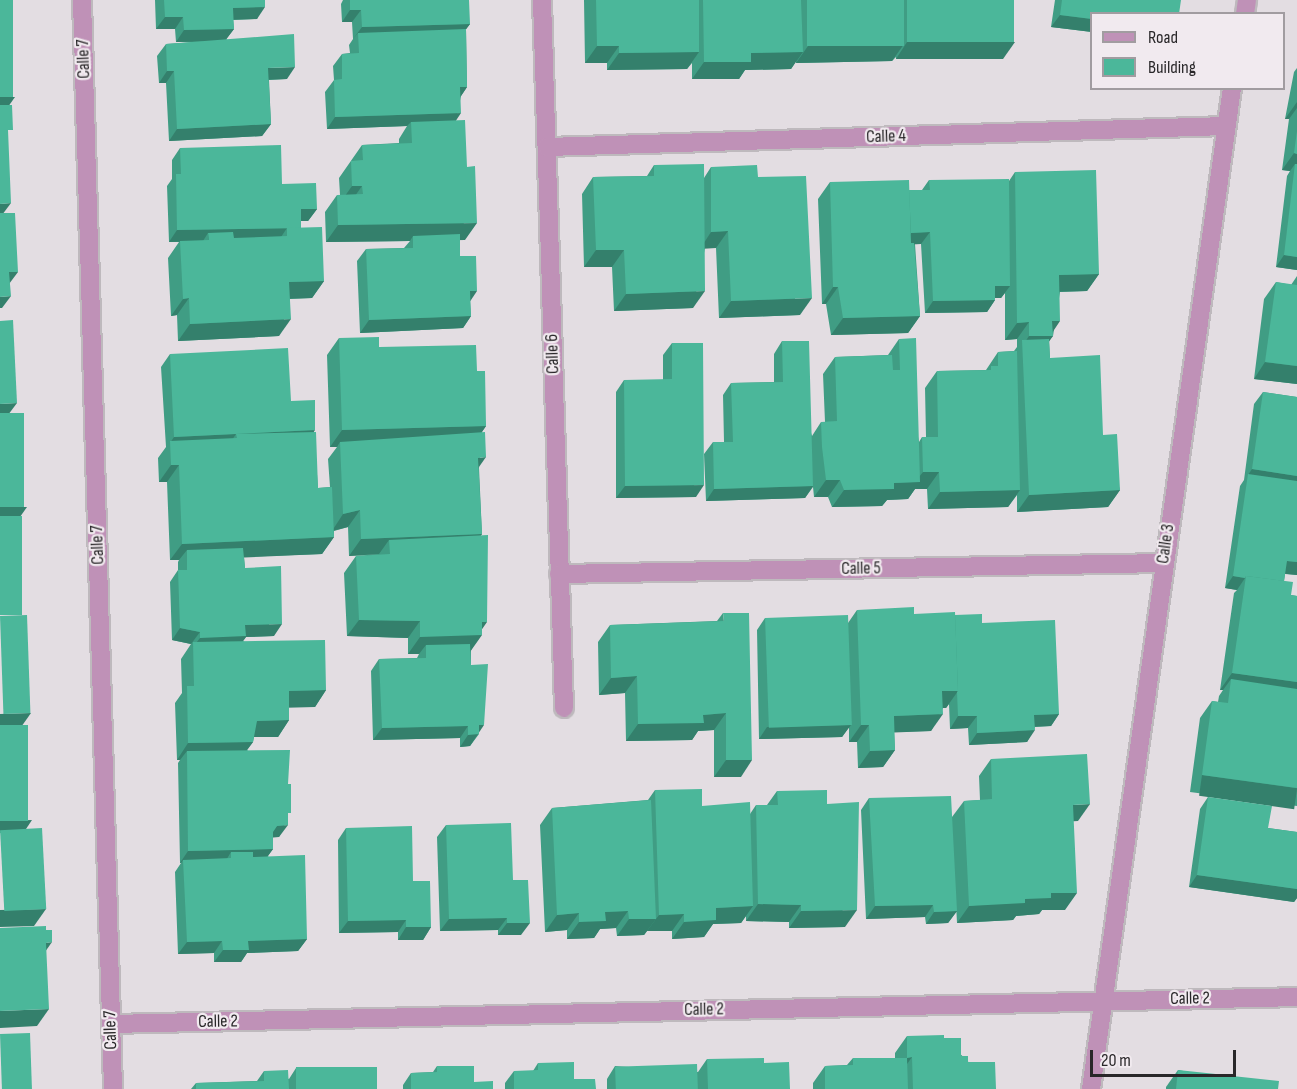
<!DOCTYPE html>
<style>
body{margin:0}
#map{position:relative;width:1297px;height:1089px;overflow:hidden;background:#e3dde2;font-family:"Sofia Sans Condensed",sans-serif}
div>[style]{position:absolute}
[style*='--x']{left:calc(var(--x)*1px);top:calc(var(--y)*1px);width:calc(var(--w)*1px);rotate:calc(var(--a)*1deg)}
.roads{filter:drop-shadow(2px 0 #beb9bd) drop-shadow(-2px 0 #beb9bd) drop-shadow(0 2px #beb9bd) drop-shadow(0 -2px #beb9bd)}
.minor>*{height:18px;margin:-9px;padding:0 9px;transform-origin:9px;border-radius:9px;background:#bf91b7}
.wall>*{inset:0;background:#409d84}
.shaded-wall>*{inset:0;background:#34806c;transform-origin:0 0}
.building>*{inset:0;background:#4bb79a;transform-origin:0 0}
span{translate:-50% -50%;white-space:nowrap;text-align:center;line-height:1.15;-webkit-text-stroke:4.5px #f1eaef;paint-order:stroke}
.street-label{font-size:18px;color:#292729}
.legend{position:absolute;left:1090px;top:12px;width:195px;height:78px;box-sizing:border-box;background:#f1eaef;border:2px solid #a19ca0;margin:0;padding:8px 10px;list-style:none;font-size:18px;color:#292729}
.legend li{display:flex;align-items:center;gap:12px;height:30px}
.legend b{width:30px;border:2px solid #a19ca0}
.scale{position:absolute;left:1090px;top:1050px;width:146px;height:27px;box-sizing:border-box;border:3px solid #292729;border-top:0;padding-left:8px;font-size:18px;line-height:21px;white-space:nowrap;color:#292729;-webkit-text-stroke:4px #f1eaef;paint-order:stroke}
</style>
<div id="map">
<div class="roads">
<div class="minor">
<div style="--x:82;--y:0;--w:1089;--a:88.37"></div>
<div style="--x:542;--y:0;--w:708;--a:88.22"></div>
<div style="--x:1245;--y:14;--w:14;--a:-82"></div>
<div style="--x:547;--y:147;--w:678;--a:-1.77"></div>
<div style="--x:559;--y:574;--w:604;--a:-1.04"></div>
<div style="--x:111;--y:1024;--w:1186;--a:-1.3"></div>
<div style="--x:1091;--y:1089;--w:1011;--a:-81.98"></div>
</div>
</div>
<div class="wall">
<div style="clip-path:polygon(155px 0,265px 0,257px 19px,233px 20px,234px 29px,226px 39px,287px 79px,269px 80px,271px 124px,262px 136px,169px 141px,166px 83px,159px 83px,157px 56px,166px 44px,196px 42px,176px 42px,175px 29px,156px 29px)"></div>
<div style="clip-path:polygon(343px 0,350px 0,470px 24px,466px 29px,467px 87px,461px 96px,456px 120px,465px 240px,460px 240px,460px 256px,470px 301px,471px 316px,463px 328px,360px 333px,357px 261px,366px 249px,404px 248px,410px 241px,326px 242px,325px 212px,337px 195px,340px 195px,339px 178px,362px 145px,399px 143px,399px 139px,407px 126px,327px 129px,325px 92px,334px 80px,333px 66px,342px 54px,350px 53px,349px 45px,353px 39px,352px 22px,342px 22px,341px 4px)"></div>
<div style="clip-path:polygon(584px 0,1014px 0,1003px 59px,896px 59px,896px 57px,892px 61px,796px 63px,796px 61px,791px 69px,745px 70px,739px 79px,692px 79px,692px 63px,687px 69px,607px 70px,607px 63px,585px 63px)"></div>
<div style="clip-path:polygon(1055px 0,1181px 0,1092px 14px,1092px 32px,1051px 27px)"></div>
<div style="clip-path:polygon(1297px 68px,1297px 270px,1276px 267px,1287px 176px,1290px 171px,1282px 170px,1289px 119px,1285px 119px,1294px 72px)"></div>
<div style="clip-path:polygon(180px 148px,282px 184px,317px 209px,308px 221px,301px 221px,301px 228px,324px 281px,312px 298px,290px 299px,279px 336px,178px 341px,177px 315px,171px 316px,168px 258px,179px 242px,169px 242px,167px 186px,172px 179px,172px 160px)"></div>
<div style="clip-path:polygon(654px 165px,704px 178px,711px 167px,758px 177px,800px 315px,719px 318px,716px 248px,705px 248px,693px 308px,614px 311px,612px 267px,584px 267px,582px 194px,593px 177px,647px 176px)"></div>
<div style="clip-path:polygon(1015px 172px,1099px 274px,1087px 291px,1060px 292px,1053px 336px,1049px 340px,1050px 358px,1103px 435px,1120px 490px,1108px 507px,1017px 512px,1017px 495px,1008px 507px,928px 509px,927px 489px,915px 489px,908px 499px,887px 500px,882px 506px,832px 507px,828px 497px,814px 497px,813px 487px,805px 498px,706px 501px,704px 454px,713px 442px,724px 442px,723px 395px,731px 383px,774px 382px,774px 354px,782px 341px,812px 436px,821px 422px,825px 422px,823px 374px,835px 357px,888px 355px,899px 339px,919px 442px,922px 437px,926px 437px,925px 388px,937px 371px,986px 370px,998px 352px,1014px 351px,1017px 347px,1017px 339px,1005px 340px,1005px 293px,1001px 298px,995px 298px,995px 300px,987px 312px,925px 313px,921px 244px,915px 244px,920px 316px,908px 333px,831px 335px,826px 304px,822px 304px,818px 199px,830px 182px,909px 190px,922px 190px,929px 180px,1009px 181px)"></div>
<div style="clip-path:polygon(1297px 276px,1297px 384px,1254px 379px,1264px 299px,1276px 282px,1291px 285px)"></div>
<div style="clip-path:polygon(339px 338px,477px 371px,486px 426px,482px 432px,479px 468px,482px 534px,480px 536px,482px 630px,471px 650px,471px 665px,479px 734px,470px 746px,460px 747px,460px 738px,373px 740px,371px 671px,379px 659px,417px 658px,419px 654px,408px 654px,408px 638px,347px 636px,344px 573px,356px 556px,379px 554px,349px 556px,348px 527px,334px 531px,334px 537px,322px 554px,244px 557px,245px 568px,274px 636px,246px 637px,243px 641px,326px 690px,315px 707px,289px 707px,289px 720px,278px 737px,254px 737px,253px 742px,247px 750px,288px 784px,288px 818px,279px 837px,273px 837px,273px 849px,268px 856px,307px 939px,298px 951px,247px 953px,241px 962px,214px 962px,214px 953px,178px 954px,175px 872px,181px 863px,180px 863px,178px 763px,180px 760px,177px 760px,175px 703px,182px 693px,181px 659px,191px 644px,172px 640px,170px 582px,178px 570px,178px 562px,179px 560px,170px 560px,167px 482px,159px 482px,158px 458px,166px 447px,161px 367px,170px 354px,291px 401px,314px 432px,318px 488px,330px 487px,328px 459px,337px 447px,330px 447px,327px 355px)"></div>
<div style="clip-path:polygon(672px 343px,696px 497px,616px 498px,616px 392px,624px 380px,663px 380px,663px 355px)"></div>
<div style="clip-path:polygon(1263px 392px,1297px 397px,1297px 575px,1285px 574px,1284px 581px,1291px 595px,1297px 596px,1297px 806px,1190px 792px,1200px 718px,1212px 701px,1218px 702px,1219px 696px,1223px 690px,1220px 690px,1234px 593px,1237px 590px,1225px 588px,1240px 486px,1244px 480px,1254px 404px)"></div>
<div style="clip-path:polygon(857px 610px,914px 614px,955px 615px,982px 623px,1059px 714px,1051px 726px,1035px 727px,1027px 742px,969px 745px,968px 728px,950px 729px,949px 704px,946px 708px,943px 708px,931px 731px,894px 732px,895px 750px,883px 767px,858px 768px,857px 742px,849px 742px,849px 727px,842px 737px,759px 739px,757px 630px,765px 618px,848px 623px)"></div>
<div style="clip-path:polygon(723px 613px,741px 777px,714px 777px,714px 730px,698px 731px,692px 740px,626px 741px,625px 693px,599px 695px,598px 642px,610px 625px,717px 621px)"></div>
<div style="clip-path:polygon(991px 759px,1078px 821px,1073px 821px,1065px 910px,1042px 910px,1039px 914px,1016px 916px,1013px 920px,957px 923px,954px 865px,957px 911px,948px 923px,926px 924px,925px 917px,866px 919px,861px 810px,869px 798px,952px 817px,964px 801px,980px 800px,979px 776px)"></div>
<div style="clip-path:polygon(655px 790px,702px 806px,750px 814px,756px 805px,767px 805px,777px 791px,827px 804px,845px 927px,789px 928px,789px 922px,746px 921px,746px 916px,741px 923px,713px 924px,704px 937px,672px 939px,672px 931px,647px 931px,644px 935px,617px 936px,616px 928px,600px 929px,594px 938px,567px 939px,567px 930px,545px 932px,540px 825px,552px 808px,648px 800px)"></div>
<div style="clip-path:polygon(1208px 797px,1268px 828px,1297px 832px,1297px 898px,1294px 902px,1189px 887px,1200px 809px)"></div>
<div style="clip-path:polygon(446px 825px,513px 880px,521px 935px,498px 935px,498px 930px,440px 931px,437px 837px)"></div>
<div style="clip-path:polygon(346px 828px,413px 881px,431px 927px,423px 940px,398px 940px,398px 932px,339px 933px,338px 840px)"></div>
<div style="clip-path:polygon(907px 1036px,944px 1038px,996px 1089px,813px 1089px,813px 1083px,825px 1066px,847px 1065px,853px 1058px,895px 1058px,895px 1053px)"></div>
<div style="clip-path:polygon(707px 1059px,764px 1063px,790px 1089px,607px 1089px,607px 1079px,615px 1066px,698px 1072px)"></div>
<div style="clip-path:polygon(538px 1063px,574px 1079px,596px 1089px,505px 1089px,505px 1083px,514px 1071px,533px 1071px)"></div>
<div style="clip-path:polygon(437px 1066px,474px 1082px,493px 1089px,403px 1089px,403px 1085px,411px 1073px,433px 1072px)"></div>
<div style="clip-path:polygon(296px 1068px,377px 1089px,191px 1089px,196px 1083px,257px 1081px,264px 1071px,289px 1079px)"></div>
<div style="clip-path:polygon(1178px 1070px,1278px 1089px,1166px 1089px,1166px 1087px)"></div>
</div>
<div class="shaded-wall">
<div style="clip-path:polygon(265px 7px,257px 19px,224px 20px,233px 8px)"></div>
<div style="clip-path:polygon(350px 10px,361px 10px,352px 22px,342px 22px)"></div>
<div style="clip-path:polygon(1060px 15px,1092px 19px,1092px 32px,1051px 27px)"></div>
<div style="clip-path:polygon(165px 17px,183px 17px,175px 29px,156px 29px)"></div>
<div style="clip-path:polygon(470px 24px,461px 36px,358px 33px,353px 39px,362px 27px)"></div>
<div style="clip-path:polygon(234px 29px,225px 41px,176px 42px,184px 30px)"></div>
<div style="clip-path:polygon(907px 42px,1015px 42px,1003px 59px,896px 59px)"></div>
<div style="clip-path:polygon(904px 44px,892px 61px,796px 63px,808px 46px)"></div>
<div style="clip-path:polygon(597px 46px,619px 46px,607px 63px,585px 63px)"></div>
<div style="clip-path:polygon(699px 52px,687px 69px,607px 70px,619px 53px)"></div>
<div style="clip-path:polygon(803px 52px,791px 69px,745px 70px,739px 79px,692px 79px,704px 62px,751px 53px)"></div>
<div style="clip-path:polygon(295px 67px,287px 79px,260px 80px,268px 68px)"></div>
<div style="clip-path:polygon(167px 71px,174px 71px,166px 83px,159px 83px)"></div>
<div style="clip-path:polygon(460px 87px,467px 87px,459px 99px)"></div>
<div style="clip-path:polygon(0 97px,15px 97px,3px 114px,0 114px)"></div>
<div style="clip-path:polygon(1297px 102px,1297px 108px,1289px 119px,1285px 119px)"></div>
<div style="clip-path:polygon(461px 113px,453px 125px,411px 122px,407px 126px,327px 129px,335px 117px)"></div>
<div style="clip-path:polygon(271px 124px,262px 136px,169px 141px,177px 129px)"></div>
<div style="clip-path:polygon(1294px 153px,1297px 154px,1297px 172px,1295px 164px,1290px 171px,1282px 170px)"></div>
<div style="clip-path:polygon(352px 186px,362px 186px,350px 203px,340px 203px)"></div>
<div style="clip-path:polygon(11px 203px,2px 215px,0 215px,0 204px)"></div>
<div style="clip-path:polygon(301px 209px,317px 209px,308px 221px,292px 221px)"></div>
<div style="clip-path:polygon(477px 223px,465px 240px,413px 241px,413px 236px,410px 241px,326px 242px,338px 225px)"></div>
<div style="clip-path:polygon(287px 228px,279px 240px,209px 240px,208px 233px,203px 241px,169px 242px,177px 230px,301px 228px,287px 236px)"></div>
<div style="clip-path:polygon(728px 231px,716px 248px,700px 249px,711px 232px)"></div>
<div style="clip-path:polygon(930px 232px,921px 244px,903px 245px,911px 233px)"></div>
<div style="clip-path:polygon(596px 250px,624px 250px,612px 267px,584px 267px)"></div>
<div style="clip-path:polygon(1284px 255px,1297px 257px,1297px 270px,1276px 267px)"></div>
<div style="clip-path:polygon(9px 272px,18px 272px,9px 284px)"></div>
<div style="clip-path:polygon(1099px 274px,1087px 291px,1048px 292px,1059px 275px)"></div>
<div style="clip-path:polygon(324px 281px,312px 298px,278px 299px,289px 282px)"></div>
<div style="clip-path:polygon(995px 286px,1010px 286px,1001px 298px,987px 298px)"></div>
<div style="clip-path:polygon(833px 287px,838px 287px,826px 304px,822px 304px)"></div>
<div style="clip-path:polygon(470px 291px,477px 291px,469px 303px)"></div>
<div style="clip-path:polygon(705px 291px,693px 308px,614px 311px,626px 294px)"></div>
<div style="clip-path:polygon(11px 296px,2px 308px,0 308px,0 297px)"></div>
<div style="clip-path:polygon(189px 298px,177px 315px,171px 316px,183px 299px)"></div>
<div style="clip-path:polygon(812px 298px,800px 315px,719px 318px,731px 301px)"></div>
<div style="clip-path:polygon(995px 300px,987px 312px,925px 313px,933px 301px)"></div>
<div style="clip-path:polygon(471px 316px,463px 328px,360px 333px,369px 320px)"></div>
<div style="clip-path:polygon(920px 316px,908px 333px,831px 335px,843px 318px)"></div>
<div style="clip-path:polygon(291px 319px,279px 336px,178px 341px,190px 324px)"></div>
<div style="clip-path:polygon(1052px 321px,1060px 321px,1050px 336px,1053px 336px,1041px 353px,1023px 345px,1029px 336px)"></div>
<div style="clip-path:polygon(1029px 322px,1017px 339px,1005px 340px,1017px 323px)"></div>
<div style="clip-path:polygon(1265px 362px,1297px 366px,1297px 384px,1254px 379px)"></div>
<div style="clip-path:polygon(17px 403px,8px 415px,0 415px,0 404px)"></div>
<div style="clip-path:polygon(486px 426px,474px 443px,340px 442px,337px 447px,330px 447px,342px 430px)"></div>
<div style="clip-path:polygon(315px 430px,307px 442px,236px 434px,228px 446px,170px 443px,174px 437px)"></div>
<div style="clip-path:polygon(486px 457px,474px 474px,478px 458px)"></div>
<div style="clip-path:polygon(171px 465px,179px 465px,167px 482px,159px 482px)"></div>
<div style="clip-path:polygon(1252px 469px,1297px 476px,1297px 489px,1248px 475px)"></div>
<div style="clip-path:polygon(923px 472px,939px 472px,927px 489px,915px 489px,908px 499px,887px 500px,882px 506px,832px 507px,844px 490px,894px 483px,915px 482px)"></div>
<div style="clip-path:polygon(826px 480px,840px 480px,828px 497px,814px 497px)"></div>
<div style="clip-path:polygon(704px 485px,696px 497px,616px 498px,625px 486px)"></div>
<div style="clip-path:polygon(813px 486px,805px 498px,706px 501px,714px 489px)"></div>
<div style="clip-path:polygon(1020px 490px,1008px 507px,928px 509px,940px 492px)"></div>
<div style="clip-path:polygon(1120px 490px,1108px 507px,1017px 512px,1029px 495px)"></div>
<div style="clip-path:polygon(0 507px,27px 507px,15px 524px,0 524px)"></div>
<div style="clip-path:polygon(360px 510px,348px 527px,332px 531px,343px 514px)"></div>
<div style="clip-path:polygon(482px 534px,470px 551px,389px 540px,379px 554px,349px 556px,361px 539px)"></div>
<div style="clip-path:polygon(334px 537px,322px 554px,187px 560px,187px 550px,179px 560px,170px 560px,182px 544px)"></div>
<div style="clip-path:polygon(1287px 561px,1297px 562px,1297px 575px,1278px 573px)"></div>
<div style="clip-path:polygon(1233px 576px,1245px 578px,1237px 590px,1225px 588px)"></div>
<div style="clip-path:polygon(359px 620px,420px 621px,408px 638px,347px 636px)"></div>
<div style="clip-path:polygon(482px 622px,487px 622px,478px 635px,482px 635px,470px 652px,426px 645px,419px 654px,408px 654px,420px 637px)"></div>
<div style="clip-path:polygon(282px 624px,274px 636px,246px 637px,237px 649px,193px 647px,200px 638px,245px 625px)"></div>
<div style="clip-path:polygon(180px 628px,200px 632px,191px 644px,172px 640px)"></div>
<div style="clip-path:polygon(1232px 673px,1297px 682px,1297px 701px,1231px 679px,1223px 690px,1220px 690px)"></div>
<div style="clip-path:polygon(637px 676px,625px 693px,599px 695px,611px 678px)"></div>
<div style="clip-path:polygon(326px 690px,315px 707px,277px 708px,289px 691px)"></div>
<div style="clip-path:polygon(942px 691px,958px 691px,946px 708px,930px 708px)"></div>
<div style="clip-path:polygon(31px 713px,19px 730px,0 731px,0 714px)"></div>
<div style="clip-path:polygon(726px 713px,714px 730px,698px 731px,692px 740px,626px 741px,638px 724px,703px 715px)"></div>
<div style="clip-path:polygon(943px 714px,931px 731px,882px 733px,894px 716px)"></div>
<div style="clip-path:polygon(1059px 714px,1051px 726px,1026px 727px,1034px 715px)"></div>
<div style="clip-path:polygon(958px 716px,977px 716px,968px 728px,950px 729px)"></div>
<div style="clip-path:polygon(289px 720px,278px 737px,245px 737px,257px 721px)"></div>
<div style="clip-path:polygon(479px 725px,484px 725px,470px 746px,460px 747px,468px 735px)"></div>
<div style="clip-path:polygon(851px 725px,842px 737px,759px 739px,767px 727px)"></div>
<div style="clip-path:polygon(861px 725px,869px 725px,857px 742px,849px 742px)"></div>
<div style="clip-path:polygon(468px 726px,460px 738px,373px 740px,382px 728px)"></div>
<div style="clip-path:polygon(1035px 730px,1027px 742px,969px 745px,977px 733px)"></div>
<div style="clip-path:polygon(253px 742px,241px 758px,187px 751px,180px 760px,177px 760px,188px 743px)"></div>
<div style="clip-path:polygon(895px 750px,883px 767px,858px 768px,870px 751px)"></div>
<div style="clip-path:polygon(726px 760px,752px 760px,741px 777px,714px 777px)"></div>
<div style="left:1202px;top:775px;width:96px;height:21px;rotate:8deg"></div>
<div style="clip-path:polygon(1090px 804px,1078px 821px,1061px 822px,1073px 805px)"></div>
<div style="clip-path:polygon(32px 820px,24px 832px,0 833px,0 821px)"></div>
<div style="clip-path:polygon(288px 825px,279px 837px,268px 838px,277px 826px)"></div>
<div style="clip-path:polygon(273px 849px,264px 861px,231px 858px,231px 852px,225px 862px,183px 860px,181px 863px,180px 863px,188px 851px)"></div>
<div style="clip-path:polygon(1197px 875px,1297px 889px,1297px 898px,1294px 902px,1189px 887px)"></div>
<div style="clip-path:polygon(1051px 893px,1077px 893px,1065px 910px,1042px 910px,1039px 914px,1016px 916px,1013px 920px,957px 923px,969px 906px,1025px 899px)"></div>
<div style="clip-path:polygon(758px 904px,801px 905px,789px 922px,746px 921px)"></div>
<div style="clip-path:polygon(933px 905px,925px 917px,866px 919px,875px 906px)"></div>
<div style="clip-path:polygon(753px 906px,741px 923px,713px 924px,704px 937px,672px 939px,684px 922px,716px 908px)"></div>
<div style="clip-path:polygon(46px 909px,34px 926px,0 927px,0 910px)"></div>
<div style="clip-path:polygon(857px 910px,845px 927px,789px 928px,801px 911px)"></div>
<div style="clip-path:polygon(628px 911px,616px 928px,600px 929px,594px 938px,567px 939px,579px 922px,605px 912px)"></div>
<div style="clip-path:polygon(957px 911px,948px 923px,926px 924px,934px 912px)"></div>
<div style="clip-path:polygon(579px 913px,567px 930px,545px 932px,557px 915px)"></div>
<div style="clip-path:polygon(684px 914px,672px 931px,647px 931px,659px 915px)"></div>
<div style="clip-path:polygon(507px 918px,498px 930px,440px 931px,449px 919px)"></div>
<div style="clip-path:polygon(629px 919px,656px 919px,644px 935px,617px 936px)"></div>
<div style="clip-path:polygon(406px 920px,398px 932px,339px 933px,348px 921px)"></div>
<div style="clip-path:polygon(507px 923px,530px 923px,521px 935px,498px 935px)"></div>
<div style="clip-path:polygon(406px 927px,431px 927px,423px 940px,398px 940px)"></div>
<div style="clip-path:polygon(307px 939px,298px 951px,247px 953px,241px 962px,214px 962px,223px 950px,248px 941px)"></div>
<div style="clip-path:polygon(222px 941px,214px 953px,178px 954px,187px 942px)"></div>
<div style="clip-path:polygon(52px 942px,40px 959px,46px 943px)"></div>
<div style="clip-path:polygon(49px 1009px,37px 1026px,0 1028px,0 1011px)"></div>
<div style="clip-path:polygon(912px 1057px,900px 1074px,907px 1058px)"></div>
</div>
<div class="building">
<div style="left:0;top:0;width:13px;height:97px"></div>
<div style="clip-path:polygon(164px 0,265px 0,265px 7px,233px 8px,234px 29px,184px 30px,183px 17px,165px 17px)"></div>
<div style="clip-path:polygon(350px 0,469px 0,470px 24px,362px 27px,361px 10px,350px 10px)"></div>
<div style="clip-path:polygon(596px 0,699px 0,699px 52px,619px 53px,619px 46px,597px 46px)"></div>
<div style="clip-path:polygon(703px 0,801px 0,803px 52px,751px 53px,751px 62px,704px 62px)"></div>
<div style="left:807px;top:0;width:97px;height:46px"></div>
<div style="left:907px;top:0;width:107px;height:42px"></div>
<div style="clip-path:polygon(1062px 0,1181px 0,1179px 14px,1092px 14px,1092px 19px,1060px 15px)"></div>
<div style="clip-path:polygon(466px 29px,467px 87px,460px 87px,461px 113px,335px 117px,334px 80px,342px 79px,342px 54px,359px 53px,358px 33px)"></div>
<div style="clip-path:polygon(294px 34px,295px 67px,268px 68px,271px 124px,177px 129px,174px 71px,167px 71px,166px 44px)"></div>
<div style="clip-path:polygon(0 105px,12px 105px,13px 130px,8px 130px,11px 203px,0 204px)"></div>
<div style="clip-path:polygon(465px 120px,467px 167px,475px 166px,477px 223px,338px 225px,337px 195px,363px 194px,362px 186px,352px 186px,351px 161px,363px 160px,362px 145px,412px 143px,411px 122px)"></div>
<div style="clip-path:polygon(1297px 131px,1297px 154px,1294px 153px)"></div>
<div style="clip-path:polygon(281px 145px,282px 184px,316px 183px,317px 209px,301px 209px,301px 228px,177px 230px,176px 174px,181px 174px,180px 148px)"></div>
<div style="clip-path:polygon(704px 164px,705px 291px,626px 294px,624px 250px,596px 250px,593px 177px,654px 176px,654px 165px)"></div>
<div style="clip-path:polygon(1295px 164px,1297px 164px,1297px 257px,1284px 255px)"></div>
<div style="clip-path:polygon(757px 165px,758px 177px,806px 176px,812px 298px,731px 301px,728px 231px,711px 232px,711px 167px)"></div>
<div style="clip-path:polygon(1096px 170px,1099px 274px,1059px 275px,1060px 321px,1052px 321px,1053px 336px,1029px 336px,1029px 322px,1017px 323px,1015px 172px)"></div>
<div style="clip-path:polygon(1009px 179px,1010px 286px,995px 286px,995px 300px,933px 301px,930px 232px,911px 233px,909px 190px,930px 190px,929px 180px)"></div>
<div style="clip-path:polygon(909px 180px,911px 243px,914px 243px,920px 316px,843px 318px,838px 287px,833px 287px,830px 182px)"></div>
<div style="clip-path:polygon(0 213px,15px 213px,18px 272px,9px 272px,11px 296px,0 297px)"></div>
<div style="clip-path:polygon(322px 227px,324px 281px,289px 282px,291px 319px,190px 324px,189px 298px,183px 299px,180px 241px,209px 240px,208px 233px,233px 232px,234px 238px,287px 236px,287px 228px)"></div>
<div style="clip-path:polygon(460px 234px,460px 256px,476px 256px,477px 291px,470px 291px,471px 316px,369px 320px,366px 249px,413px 248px,413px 236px)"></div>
<div style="clip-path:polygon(1276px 282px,1297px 285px,1297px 366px,1265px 362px)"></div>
<div style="clip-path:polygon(13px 320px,17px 403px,0 404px,0 321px)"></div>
<div style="clip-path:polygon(379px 337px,379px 347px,476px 345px,477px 371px,485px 371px,486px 426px,342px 430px,339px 338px)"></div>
<div style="clip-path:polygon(916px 338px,920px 482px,894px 483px,894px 489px,844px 490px,840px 480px,826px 480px,822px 447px,821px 422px,837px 421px,835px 357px,892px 355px,893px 370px,900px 370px,899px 339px)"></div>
<div style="clip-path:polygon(1049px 339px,1050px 358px,1100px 355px,1103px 435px,1117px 434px,1120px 490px,1029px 495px,1022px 340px)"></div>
<div style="clip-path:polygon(782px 341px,809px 341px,813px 486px,714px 489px,713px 442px,733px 442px,731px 383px,783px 382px)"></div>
<div style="clip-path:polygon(672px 343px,703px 343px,704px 485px,625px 486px,624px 380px,672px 379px)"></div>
<div style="clip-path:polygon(288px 348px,291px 401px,315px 400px,315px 430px,174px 437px,170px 354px)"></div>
<div style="clip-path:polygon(1017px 351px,1020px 490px,940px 492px,939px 472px,923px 472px,922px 437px,938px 437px,937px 371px,991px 370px,991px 366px,998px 366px,998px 352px)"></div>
<div style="clip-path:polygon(1263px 392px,1297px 397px,1297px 476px,1252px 469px)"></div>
<div style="left:0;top:413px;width:24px;height:94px"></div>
<div style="clip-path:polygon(316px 432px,318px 488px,332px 487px,334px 537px,182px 544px,179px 465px,171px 465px,170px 441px,237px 438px,236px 434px)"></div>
<div style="clip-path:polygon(485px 432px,486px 457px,478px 458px,482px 534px,361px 539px,360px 510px,343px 514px,340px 442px)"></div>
<div style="clip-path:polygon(1248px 474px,1297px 481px,1297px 562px,1287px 561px,1284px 581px,1246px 576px,1245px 578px,1233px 576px)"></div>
<div style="left:0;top:516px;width:22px;height:99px"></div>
<div style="clip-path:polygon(488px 535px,487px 622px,482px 622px,482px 635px,420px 637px,420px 621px,359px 620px,356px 556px,390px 554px,389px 540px)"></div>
<div style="clip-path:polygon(243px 548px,245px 568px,281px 566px,282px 624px,245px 625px,246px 636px,200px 638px,200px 632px,180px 628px,178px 570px,187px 570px,187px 550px)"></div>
<div style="clip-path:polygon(1246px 576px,1293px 582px,1291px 595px,1297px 596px,1297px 682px,1232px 673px)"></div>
<div style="clip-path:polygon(914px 607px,914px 614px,955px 612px,958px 691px,942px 691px,943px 714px,894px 716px,895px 750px,870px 751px,869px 725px,861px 725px,857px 610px)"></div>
<div style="clip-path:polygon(723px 613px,749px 613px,752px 760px,726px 760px,726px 713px,703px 715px,704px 723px,638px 724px,637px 676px,611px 678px,610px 625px,724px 621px)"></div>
<div style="clip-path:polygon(982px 614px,982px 623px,1055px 620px,1059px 714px,1034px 715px,1035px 730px,977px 733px,977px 716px,958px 716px,957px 692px,958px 691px,955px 615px)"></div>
<div style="left:27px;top:615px;width:98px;height:27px;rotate:88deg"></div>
<div style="left:848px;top:615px;width:110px;height:83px;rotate:88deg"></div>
<div style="clip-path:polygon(325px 640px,326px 690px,289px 691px,289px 720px,257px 721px,253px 742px,188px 743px,187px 686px,194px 686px,193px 642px)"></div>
<div style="clip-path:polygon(470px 644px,471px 665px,488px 664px,484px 725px,479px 725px,479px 734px,468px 735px,468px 726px,382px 728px,379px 659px,426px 658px,426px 645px)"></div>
<div style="clip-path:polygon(1231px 679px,1297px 689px,1297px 788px,1202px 775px,1212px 701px,1228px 703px)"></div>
<div style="left:0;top:725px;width:28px;height:96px"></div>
<div style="clip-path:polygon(290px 750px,288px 784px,291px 784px,291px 813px,288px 813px,288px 825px,277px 826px,273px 832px,273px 849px,188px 851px,187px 751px)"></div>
<div style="clip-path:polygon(1087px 754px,1090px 804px,1073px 805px,1077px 893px,1051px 893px,1051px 898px,1025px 899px,1025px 903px,969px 906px,964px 801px,992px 799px,991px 759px)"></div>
<div style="clip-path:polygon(702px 789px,702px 806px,750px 802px,753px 906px,716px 908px,716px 920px,684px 922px,684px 914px,659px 915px,655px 790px)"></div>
<div style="clip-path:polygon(827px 790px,827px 804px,859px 802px,857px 910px,801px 911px,801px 905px,758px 904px,756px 805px,778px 805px,777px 791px)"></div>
<div style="clip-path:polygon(951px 796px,957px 911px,934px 912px,933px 905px,875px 906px,869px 798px)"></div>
<div style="clip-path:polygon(1208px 797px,1272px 806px,1268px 828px,1297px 832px,1297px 889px,1197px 875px)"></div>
<div style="clip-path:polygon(651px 800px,656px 919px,629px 919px,628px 911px,605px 912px,606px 921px,579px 922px,579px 913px,557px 915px,552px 808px)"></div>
<div style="clip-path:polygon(511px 823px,513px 880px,528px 880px,530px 923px,507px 923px,507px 918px,449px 919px,446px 825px)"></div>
<div style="clip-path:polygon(412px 826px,413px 881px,430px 881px,431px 927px,406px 927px,406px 920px,348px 921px,346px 828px)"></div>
<div style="left:42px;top:828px;width:81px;height:42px;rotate:87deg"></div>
<div style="clip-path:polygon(231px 852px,253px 852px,253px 857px,305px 855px,307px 939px,248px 941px,249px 950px,223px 950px,222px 941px,187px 942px,183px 860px,231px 858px)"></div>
<div style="clip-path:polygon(46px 926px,46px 930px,52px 930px,52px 942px,46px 943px,49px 1009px,0 1011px,0 928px)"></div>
<div style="left:30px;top:1033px;width:56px;height:30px;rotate:88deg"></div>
<div style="clip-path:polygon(944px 1035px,944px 1038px,961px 1038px,961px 1056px,968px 1056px,968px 1062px,995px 1062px,996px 1089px,913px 1089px,912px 1057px,907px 1058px,908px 1089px,825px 1089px,825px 1066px,853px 1065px,853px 1058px,907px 1058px,907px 1036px)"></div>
<div style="clip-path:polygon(764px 1058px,764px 1063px,789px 1062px,790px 1089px,708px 1089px,707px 1059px)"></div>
<div style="clip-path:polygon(574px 1062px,574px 1079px,595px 1079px,596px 1089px,514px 1089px,514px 1071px,538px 1070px,538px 1063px)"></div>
<div style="left:697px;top:1064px;width:25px;height:82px;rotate:88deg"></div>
<div style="clip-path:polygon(437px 1066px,474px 1066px,474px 1082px,493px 1081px,493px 1089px,411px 1089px,411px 1073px,437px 1072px)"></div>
<div style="left:377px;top:1067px;width:22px;height:81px;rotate:90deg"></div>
<div style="clip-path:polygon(288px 1070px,289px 1089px,196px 1089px,196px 1083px,264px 1081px,264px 1071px)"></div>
<div style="clip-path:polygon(1178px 1070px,1279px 1081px,1278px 1089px,1176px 1089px)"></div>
</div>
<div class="street-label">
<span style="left:84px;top:59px;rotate:-92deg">Calle 7</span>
<span style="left:886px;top:137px;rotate:-2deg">Calle 4</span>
<span style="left:553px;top:354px;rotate:-92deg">Calle 6</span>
<span style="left:1166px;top:544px;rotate:-82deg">Calle 3</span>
<span style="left:98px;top:545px;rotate:-92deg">Calle 7</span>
<span style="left:861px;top:569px;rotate:-1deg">Calle 5</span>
<span style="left:1190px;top:999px;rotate:-1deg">Calle 2</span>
<span style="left:704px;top:1010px;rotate:-1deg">Calle 2</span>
<span style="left:218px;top:1022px;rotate:-1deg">Calle 2</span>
<span style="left:111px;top:1030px;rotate:-92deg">Calle 7</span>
</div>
<ul class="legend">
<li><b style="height:8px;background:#bf91b7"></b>Road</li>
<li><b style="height:16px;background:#4bb79a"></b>Building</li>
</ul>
<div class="scale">20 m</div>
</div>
